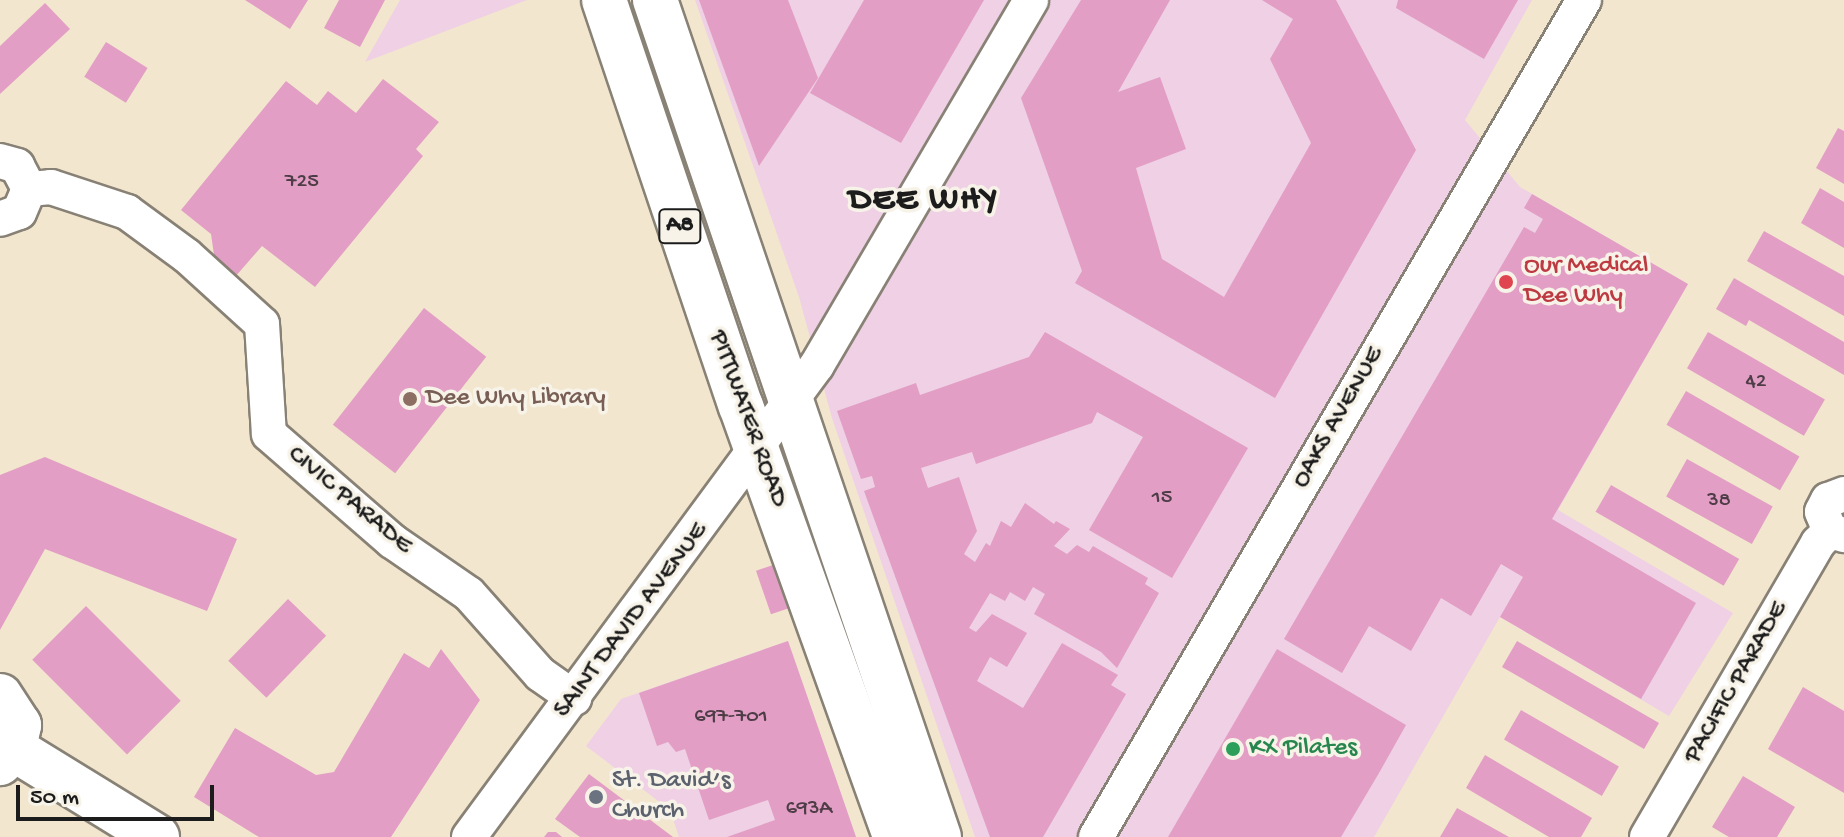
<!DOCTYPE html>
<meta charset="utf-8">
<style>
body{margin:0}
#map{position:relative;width:1844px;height:837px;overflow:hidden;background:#f3e6ce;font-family:"Gochi Hand",sans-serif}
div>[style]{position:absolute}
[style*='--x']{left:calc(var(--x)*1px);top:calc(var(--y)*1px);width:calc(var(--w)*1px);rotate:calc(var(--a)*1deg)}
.built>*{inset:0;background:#efd0e5}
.building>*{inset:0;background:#e29ec4;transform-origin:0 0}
.roads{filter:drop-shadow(2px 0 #888175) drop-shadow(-2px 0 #888175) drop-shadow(0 2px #888175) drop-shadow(0 -2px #888175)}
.minor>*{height:34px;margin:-17px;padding:0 17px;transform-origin:17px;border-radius:17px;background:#fff}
.major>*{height:44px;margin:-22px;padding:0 22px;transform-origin:22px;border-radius:22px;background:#fff}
.highway>*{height:44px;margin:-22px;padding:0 22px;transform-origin:22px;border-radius:22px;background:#fff}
.dots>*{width:22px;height:22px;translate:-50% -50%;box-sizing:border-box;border:4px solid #f7f3e8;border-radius:50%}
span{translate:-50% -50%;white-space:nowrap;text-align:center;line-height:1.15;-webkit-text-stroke:7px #f7f3e8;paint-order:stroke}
.number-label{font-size:22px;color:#4e3c46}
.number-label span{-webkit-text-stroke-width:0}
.shield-label span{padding:2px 6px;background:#f7f3e8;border:2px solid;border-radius:6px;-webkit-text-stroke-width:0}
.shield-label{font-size:24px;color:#1c1c1c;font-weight:700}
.health-label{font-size:26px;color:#be3a42}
.left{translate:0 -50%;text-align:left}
.education-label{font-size:26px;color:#785e54}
.street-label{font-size:26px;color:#1c1c1c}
.leisure-label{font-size:26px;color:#27864d}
.worship-label{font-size:26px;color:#5b616d}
.district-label{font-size:34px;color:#1c1c1c;font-weight:700;letter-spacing:2px}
.scale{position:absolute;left:16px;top:785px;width:198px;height:36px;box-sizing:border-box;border:4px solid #1c1c1c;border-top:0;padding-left:10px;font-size:24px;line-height:28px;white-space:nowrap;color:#1c1c1c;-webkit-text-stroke:6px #f7f3e8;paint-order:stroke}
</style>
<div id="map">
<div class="built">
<div style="clip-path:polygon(400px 0,527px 0,365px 62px)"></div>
<div style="clip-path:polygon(695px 0,1532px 0,1465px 120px,1520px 187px,1688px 284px,1558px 510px,1733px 613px,1669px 716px,1500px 617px,1374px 837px,975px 837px,832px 418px,799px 297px)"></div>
<div style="clip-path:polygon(788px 641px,856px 837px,679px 837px,670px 810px,586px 746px,621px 699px)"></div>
</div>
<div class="building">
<div style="clip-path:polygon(245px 0,308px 0,290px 29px)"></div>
<div style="clip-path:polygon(339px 0,385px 0,360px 47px,324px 28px)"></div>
<div style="clip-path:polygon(699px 0,788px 0,818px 78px,759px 166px)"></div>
<div style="clip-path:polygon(864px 0,984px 0,901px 143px,810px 93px)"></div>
<div style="clip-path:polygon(1081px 0,1170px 0,1118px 92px,1160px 77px,1186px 149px,1136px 168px,1162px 259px,1224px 297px,1311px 143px,1270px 59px,1293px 19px,1262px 0,1336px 0,1416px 150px,1275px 398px,1075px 283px,1082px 271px,1021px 98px)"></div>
<div style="clip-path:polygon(1398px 0,1518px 0,1484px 59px,1396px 8px)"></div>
<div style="clip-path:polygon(45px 3px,70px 29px,0 94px,0 46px)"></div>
<div style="left:106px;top:42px;width:49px;height:41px;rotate:32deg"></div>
<div style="clip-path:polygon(383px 79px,439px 122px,416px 149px,423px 156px,315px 287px,262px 246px,235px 277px,215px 262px,211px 234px,181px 210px,286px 81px,317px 105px,328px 91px,356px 113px)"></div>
<div style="clip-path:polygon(1838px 128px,1844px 131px,1844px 184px,1816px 168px)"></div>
<div style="clip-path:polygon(1820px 188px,1844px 202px,1844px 248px,1801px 223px)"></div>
<div style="clip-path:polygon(1532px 194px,1688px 284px,1552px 519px,1696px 603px,1641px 699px,1500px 617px,1523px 577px,1501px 564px,1471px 616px,1441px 598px,1411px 651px,1369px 626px,1342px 673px,1284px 639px,1524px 227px,1535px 233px,1543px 219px,1524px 208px)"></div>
<div style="clip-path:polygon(1764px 231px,1844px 276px,1844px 316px,1747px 261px)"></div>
<div style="clip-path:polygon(1734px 278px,1844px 342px,1844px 375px,1749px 320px,1746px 326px,1716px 309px)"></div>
<div style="left:424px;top:308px;width:79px;height:148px;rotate:38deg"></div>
<div style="clip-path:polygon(1045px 332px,1248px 448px,1172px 578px,1089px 530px,1143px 437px,1097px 412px,1092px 423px,976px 464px,972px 452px,921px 468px,928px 488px,959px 477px,977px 531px,964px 554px,975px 562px,986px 543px,990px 546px,1001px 521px,1011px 527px,1025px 503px,1054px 524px,1056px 521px,1070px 529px,1054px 546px,1067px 554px,1077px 545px,1089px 552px,1093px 546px,1148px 578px,1145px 584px,1159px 593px,1117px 668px,1101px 652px,1034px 614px,1045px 594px,1033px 587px,1025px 601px,1010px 592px,1005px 601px,990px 593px,969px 628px,976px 632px,992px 614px,1027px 633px,1007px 667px,990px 657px,977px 681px,1023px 708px,1062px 643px,1118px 675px,1111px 685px,1126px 694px,1043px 837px,990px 837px,864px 491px,875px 487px,872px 476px,861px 479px,837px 411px,916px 383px,920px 395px,1029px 357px)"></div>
<div style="left:1708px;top:332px;width:135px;height:42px;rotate:30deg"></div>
<div style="left:1686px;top:391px;width:131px;height:39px;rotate:30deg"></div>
<div style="clip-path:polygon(45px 457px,237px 539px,207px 611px,45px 549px,0 630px,0 475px)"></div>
<div style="left:1687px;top:459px;width:98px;height:43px;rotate:29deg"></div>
<div style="left:1611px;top:485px;width:148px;height:31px;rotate:30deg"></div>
<div style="left:773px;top:565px;width:46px;height:18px;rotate:71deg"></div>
<div style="left:288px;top:599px;width:53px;height:86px;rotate:44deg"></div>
<div style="left:86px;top:606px;width:134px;height:76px;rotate:45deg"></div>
<div style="clip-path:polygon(788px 641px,835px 776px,856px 837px,727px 837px,775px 820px,768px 800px,709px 820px,685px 749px,676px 752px,668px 742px,657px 746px,639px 693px)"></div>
<div style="left:1517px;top:641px;width:164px;height:30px;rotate:30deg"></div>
<div style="clip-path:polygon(441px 649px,480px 700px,391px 837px,259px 837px,194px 797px,235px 728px,316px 775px,334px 772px,404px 653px,429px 668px)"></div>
<div style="clip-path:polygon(1277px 649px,1406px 725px,1379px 773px,1341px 837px,1168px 837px)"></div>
<div style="clip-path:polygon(1803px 687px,1844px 711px,1844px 793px,1768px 749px)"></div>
<div style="left:1521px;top:710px;width:113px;height:34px;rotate:30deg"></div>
<div style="clip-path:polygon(1485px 755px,1592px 818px,1581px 837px,1549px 837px,1466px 788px)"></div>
<div style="clip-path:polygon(589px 774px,673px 837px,580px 837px,555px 819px)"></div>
<div style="clip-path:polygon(1743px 776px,1795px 807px,1777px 837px,1729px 837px,1712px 827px)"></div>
<div style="clip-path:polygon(1457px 808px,1509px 837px,1440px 837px)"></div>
<div style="clip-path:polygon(548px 832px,556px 832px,562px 837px,544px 837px)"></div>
</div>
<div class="roads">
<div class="minor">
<div style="--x:0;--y:161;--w:18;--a:16"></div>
<div style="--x:17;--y:166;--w:26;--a:62"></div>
<div style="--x:29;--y:189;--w:25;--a:113"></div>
<div style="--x:19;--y:212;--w:20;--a:160"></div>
<div style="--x:29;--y:189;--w:22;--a:-5"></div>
<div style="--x:51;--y:187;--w:80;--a:18.2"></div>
<div style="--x:127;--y:212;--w:74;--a:36.3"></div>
<div style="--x:187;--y:256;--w:101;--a:42.2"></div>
<div style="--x:262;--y:324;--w:110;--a:86.4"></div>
<div style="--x:269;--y:434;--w:163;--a:41"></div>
<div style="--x:392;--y:541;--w:93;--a:34.5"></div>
<div style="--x:469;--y:594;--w:107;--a:48.4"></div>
<div style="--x:540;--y:674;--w:42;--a:35.2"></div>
<div style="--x:1844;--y:494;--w:17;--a:159"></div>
<div style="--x:1828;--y:500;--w:13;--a:117"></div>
<div style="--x:1822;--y:512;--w:21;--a:67"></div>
<div style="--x:1830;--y:531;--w:15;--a:16"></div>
<div style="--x:469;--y:837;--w:586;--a:-53.6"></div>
<div style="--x:817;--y:365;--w:423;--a:-59.6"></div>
<div style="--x:1096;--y:837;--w:969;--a:-59.76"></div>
<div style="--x:1647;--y:837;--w:340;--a:-59.8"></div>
<div style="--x:1818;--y:543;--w:17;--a:-45"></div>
</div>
<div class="major">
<div style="--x:0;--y:696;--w:35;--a:57"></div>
<div style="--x:19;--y:725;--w:25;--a:102"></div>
<div style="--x:14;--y:749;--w:20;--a:135"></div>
<div style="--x:14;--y:749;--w:168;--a:31.6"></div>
</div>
<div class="highway">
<div style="--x:604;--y:0;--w:428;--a:71.4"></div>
<div style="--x:741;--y:406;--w:458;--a:70.3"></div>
<div style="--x:655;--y:0;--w:884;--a:71.26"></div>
</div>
</div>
<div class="dots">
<div style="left:1506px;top:282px;background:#e0444e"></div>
<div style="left:410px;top:399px;background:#8d6e63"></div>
<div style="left:1233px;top:749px;background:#2e9e5b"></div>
<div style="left:596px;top:797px;background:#6b7280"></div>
</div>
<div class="number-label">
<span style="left:302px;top:183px">725</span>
<span style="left:1756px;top:383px">42</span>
<span style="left:1162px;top:499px">15</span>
<span style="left:1719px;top:502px">38</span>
<span style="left:731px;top:718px">697-701</span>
<span style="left:809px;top:810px">693A</span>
</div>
<div class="shield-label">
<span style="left:680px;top:226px">A8</span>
</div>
<div class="health-label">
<span class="left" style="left:1524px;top:282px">Our Medical<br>Dee Why</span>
</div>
<div class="education-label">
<span class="left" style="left:426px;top:399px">Dee Why Library</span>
</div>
<div class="street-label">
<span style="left:1339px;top:418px;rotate:-60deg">OAKS AVENUE</span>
<span style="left:747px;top:419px;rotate:70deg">PITTWATER ROAD</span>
<span style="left:349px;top:501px;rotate:40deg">CIVIC PARADE</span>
<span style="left:632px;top:621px;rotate:-53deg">SAINT DAVID AVENUE</span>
<span style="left:1737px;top:683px;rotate:-60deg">PACIFIC PARADE</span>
</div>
<div class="leisure-label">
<span class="left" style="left:1249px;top:749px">KX Pilates</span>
</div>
<div class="worship-label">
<span class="left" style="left:612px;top:797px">St. David’s<br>Church</span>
</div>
<div class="district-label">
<span style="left:924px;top:202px">DEE WHY</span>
</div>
<div class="scale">50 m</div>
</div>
